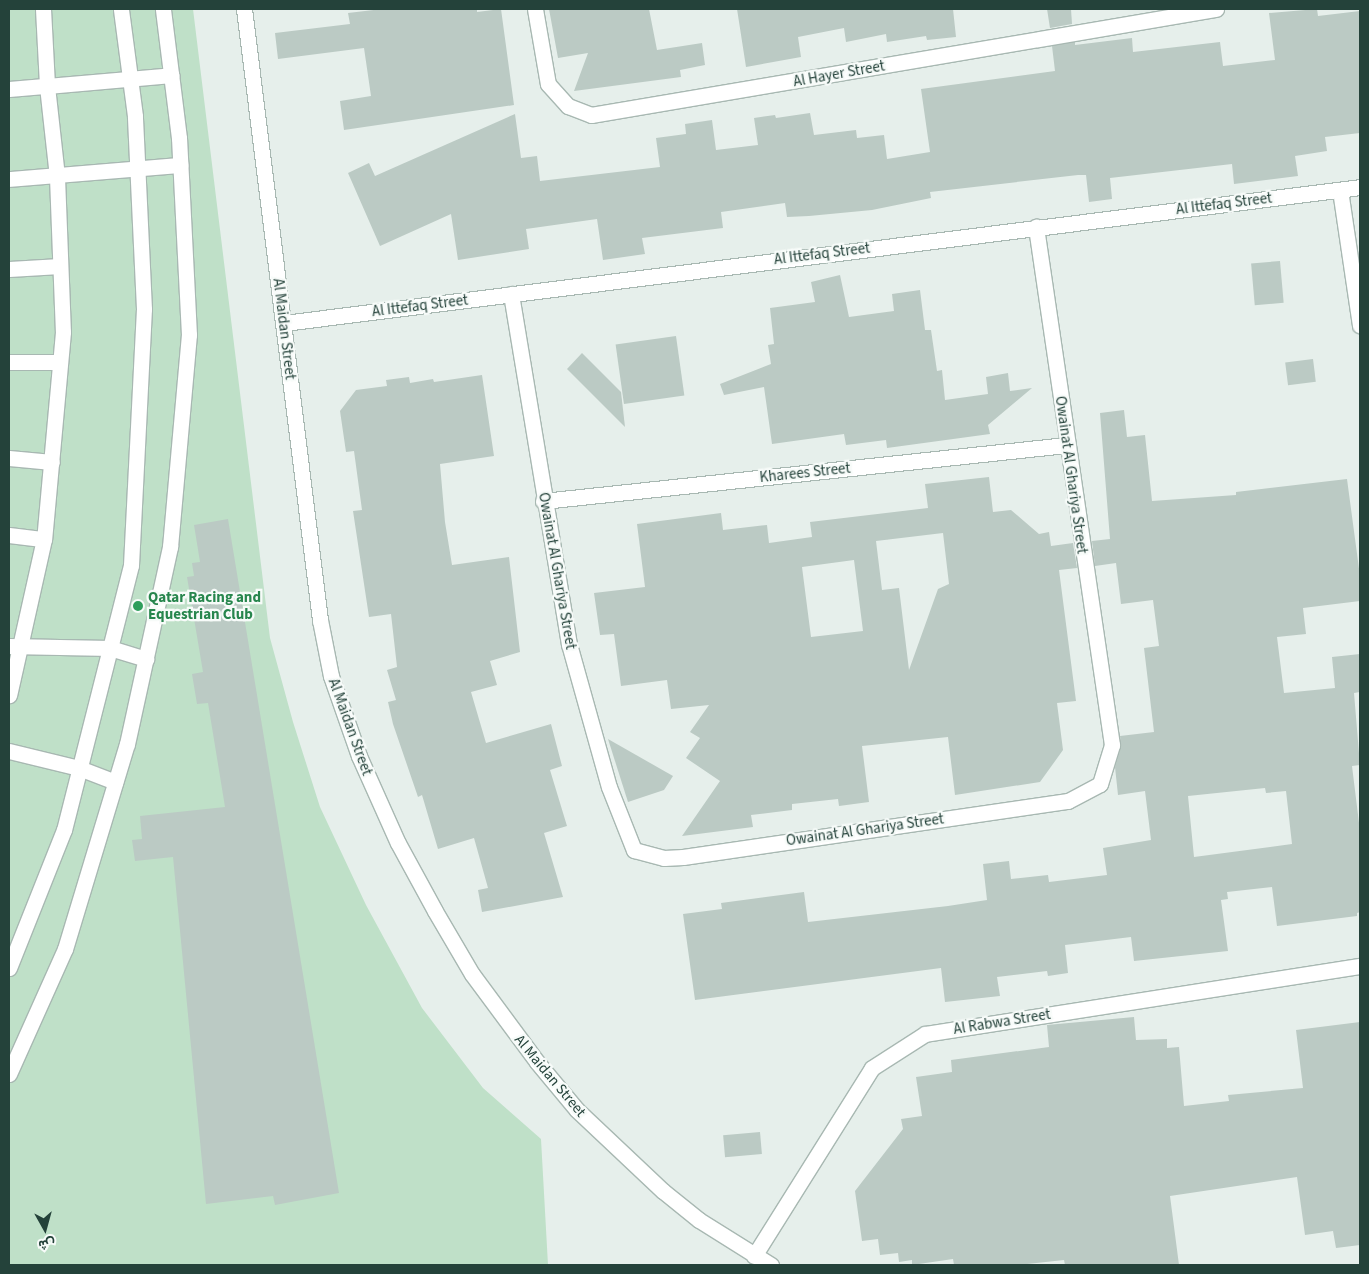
<!DOCTYPE html>
<meta charset="utf-8">
<style>
body{margin:0}
#map{position:relative;width:1369px;height:1274px;overflow:hidden;background:#e6efeb;font-family:"Source Sans 3",Vazirmatn,sans-serif}
div>[style]{position:absolute}
[style*='--x']{left:calc(var(--x)*1px);top:calc(var(--y)*1px);width:calc(var(--w)*1px);rotate:calc(var(--a)*1deg)}
.green>*{inset:0;background:#bfe0c8}
.building>*{inset:0;background:#bbcac4;transform-origin:0 0}
.roads{filter:drop-shadow(1px 0 #a8b8b2) drop-shadow(-1px 0 #a8b8b2) drop-shadow(0 1px #a8b8b2) drop-shadow(0 -1px #a8b8b2)}
.minor>*{height:15px;margin:-7.5px;padding:0 7.5px;transform-origin:7.5px;border-radius:7.5px;background:#fff}
.dots>*{width:14px;height:14px;translate:-50% -50%;box-sizing:border-box;border:2px solid #f7fbf9;border-radius:50%}
span{translate:-50% -50%;white-space:nowrap;text-align:center;line-height:1.15;-webkit-text-stroke:4.5px #f7fbf9;paint-order:stroke}
.street-label{font-size:15px;color:#24423a}
.leisure-label{font-size:15px;color:#27864d;font-weight:700}
.left{translate:0 -50%;text-align:left}
.frame{position:absolute;inset:0;border:10px solid #24423a;pointer-events:none}
.north{position:absolute;left:20px;top:1204px;width:50px;height:50px;-webkit-text-stroke:4px #f7fbf9;paint-order:stroke;rotate:173deg;font-size:14px;font-weight:700;line-height:20px;text-align:center;color:#24423a}
.north::after{content:'';display:block;margin:auto;width:18px;height:22px;background:#24423a;clip-path:polygon(50% 0,100% 100%,50% 72%,0 100%)}
</style>
<div id="map">
<div class="green">
<div style="clip-path:polygon(9px 9px,193px 9px,270px 638px,293px 722px,320px 807px,366px 905px,422px 1008px,483px 1088px,541px 1139px,548px 1265px,9px 1265px)"></div>
</div>
<div class="building">
<div style="clip-path:polygon(382px 9px,477px 9px,477px 12px,501px 9px,514px 105px,344px 130px,340px 101px,371px 96px,364px 48px,278px 59px,275px 33px,350px 24px,348px 13px)"></div>
<div style="clip-path:polygon(549px 9px,649px 9px,657px 50px,702px 43px,705px 65px,680px 70px,681px 77px,574px 91px,588px 53px,558px 58px)"></div>
<div style="clip-path:polygon(737px 9px,953px 9px,956px 37px,927px 40px,926px 36px,887px 42px,886px 34px,846px 42px,844px 28px,798px 37px,801px 57px,746px 67px)"></div>
<div style="clip-path:polygon(1047px 9px,1071px 9px,1072px 24px,1050px 28px)"></div>
<div style="clip-path:polygon(1317px 9px,1318px 16px,1360px 11px,1360px 133px,1325px 137px,1327px 151px,1295px 156px,1298px 176px,1234px 184px,1232px 164px,1110px 178px,1112px 199px,1089px 202px,1086px 175px,1078px 175px,930px 192px,931px 198px,872px 210px,809px 216px,787px 217px,785px 203px,721px 212px,723px 228px,642px 238px,645px 254px,603px 260px,597px 219px,526px 229px,529px 249px,458px 260px,451px 214px,380px 246px,348px 173px,369px 163px,375px 176px,515px 114px,521px 158px,537px 156px,540px 181px,660px 167px,656px 138px,686px 134px,685px 124px,712px 120px,716px 150px,758px 145px,754px 118px,775px 115px,776px 118px,810px 113px,814px 135px,856px 130px,857px 138px,884px 135px,887px 159px,930px 152px,921px 89px,1055px 71px,1052px 46px,1075px 42px,1075px 45px,1132px 38px,1133px 52px,1220px 42px,1223px 66px,1275px 60px,1269px 13px)"></div>
<div style="left:1280px;top:261px;width:42px;height:29px;rotate:85deg"></div>
<div style="clip-path:polygon(840px 275px,849px 317px,894px 311px,892px 294px,920px 290px,925px 330px,931px 330px,937px 371px,942px 370px,945px 400px,988px 394px,986px 377px,1008px 373px,1010px 391px,1032px 388px,988px 425px,990px 434px,887px 448px,886px 440px,846px 445px,844px 434px,772px 444px,764px 387px,724px 395px,720px 384px,771px 364px,768px 345px,774px 344px,770px 308px,815px 302px,811px 282px)"></div>
<div style="left:676px;top:336px;width:60px;height:61px;rotate:82deg"></div>
<div style="clip-path:polygon(582px 353px,621px 392px,625px 427px,567px 369px)"></div>
<div style="left:1313px;top:359px;width:23px;height:28px;rotate:83deg"></div>
<div style="clip-path:polygon(482px 375px,494px 456px,440px 464px,445px 522px,452px 565px,509px 557px,520px 652px,490px 661px,497px 685px,471px 692px,486px 743px,551px 724px,562px 766px,550px 770px,567px 826px,544px 833px,563px 897px,482px 912px,478px 890px,488px 888px,474px 838px,438px 849px,422px 795px,418px 797px,393px 724px,388px 702px,396px 700px,387px 670px,397px 667px,391px 614px,369px 617px,353px 511px,362px 510px,354px 451px,346px 452px,340px 411px,356px 390px,387px 386px,386px 380px,409px 377px,410px 383px,433px 379px,434px 382px)"></div>
<div style="clip-path:polygon(evenodd,1124px 410px,1127px 437px,1145px 435px,1152px 501px,1236px 495px,1236px 492px,1347px 479px,1360px 576px,1360px 601px,1303px 608px,1306px 634px,1277px 637px,1284px 693px,1335px 688px,1332px 657px,1360px 654px,1360px 692px,1354px 693px,1360px 765px,1352px 766px,1360px 831px,1360px 912px,1357px 913px,1357px 916px,1277px 926px,1272px 887px,1227px 892px,1228px 899px,1221px 900px,1228px 951px,1134px 961px,1131px 937px,1065px 945px,1068px 973px,1048px 976px,1047px 971px,997px 977px,1000px 996px,945px 1002px,941px 968px,695px 1000px,683px 914px,722px 909px,721px 903px,804px 892px,808px 922px,948px 906px,987px 900px,983px 864px,1009px 861px,1011px 879px,1048px 875px,1049px 882px,1107px 875px,1103px 848px,1151px 840px,1145px 791px,1118px 795px,1115px 767px,1121px 747px,1120px 736px,1154px 732px,1144px 648px,1159px 646px,1153px 600px,1121px 604px,1116px 563px,1095px 566px,1092px 541px,1110px 539px,1100px 413px,1124px 410px,1265px 788px,1266px 793px,1286px 791px,1292px 844px,1194px 857px,1188px 796px,1265px 788px)"></div>
<div style="clip-path:polygon(evenodd,989px 477px,993px 512px,1011px 510px,1039px 534px,1049px 532px,1051px 546px,1073px 543px,1077px 568px,1059px 570px,1076px 701px,1057px 703px,1063px 750px,1040px 782px,955px 795px,948px 737px,862px 746px,869px 802px,839px 806px,838px 799px,792px 804px,792px 810px,751px 815px,753px 827px,682px 836px,720px 781px,686px 758px,700px 738px,690px 732px,709px 705px,671px 709px,667px 680px,621px 686px,614px 634px,600px 635px,594px 593px,645px 587px,637px 524px,721px 513px,723px 530px,767px 525px,769px 543px,812px 537px,810px 522px,928px 508px,925px 484px,989px 477px,943px 533px,949px 584px,938px 589px,909px 670px,899px 588px,882px 590px,876px 541px,943px 533px,989px 477px,854px 560px,863px 631px,811px 637px,802px 567px,854px 560px)"></div>
<div style="clip-path:polygon(228px 519px,339px 1193px,275px 1205px,273px 1196px,206px 1204px,173px 857px,135px 861px,132px 840px,142px 839px,140px 816px,225px 807px,208px 703px,197px 704px,192px 674px,203px 672px,187px 577px,194px 576px,192px 563px,200px 562px,194px 525px)"></div>
<div style="clip-path:polygon(608px 739px,673px 776px,664px 790px,628px 802px)"></div>
<div style="clip-path:polygon(1134px 1017px,1136px 1040px,1167px 1039px,1167px 1048px,1179px 1047px,1184px 1106px,1229px 1101px,1228px 1095px,1303px 1088px,1296px 1030px,1360px 1022px,1360px 1245px,1336px 1248px,1333px 1231px,1305px 1235px,1297px 1177px,1170px 1196px,1179px 1265px,1065px 1265px,1064px 1260px,1018px 1265px,954px 1265px,953px 1259px,912px 1265px,912px 1260px,899px 1262px,898px 1253px,880px 1255px,878px 1239px,862px 1241px,855px 1191px,903px 1129px,901px 1119px,922px 1116px,916px 1077px,952px 1072px,951px 1060px,1049px 1047px,1047px 1025px)"></div>
<div style="left:760px;top:1132px;width:22px;height:37px;rotate:85deg"></div>
</div>
<div class="roads">
<div class="minor">
<div style="--x:43;--y:9;--w:77;--a:87"></div>
<div style="--x:47;--y:86;--w:125;--a:-5"></div>
<div style="--x:244;--y:9;--w:616;--a:82.91"></div>
<div style="--x:320;--y:620;--w:57;--a:78.9"></div>
<div style="--x:331;--y:676;--w:85;--a:70.7"></div>
<div style="--x:359;--y:756;--w:95;--a:65.9"></div>
<div style="--x:398;--y:843;--w:77;--a:61.4"></div>
<div style="--x:435;--y:911;--w:73;--a:59.6"></div>
<div style="--x:472;--y:974;--w:109;--a:53.5"></div>
<div style="--x:537;--y:1062;--w:62;--a:50.2"></div>
<div style="--x:577;--y:1110;--w:118;--a:43.3"></div>
<div style="--x:663;--y:1191;--w:46;--a:38.9"></div>
<div style="--x:699;--y:1220;--w:85;--a:32"></div>
<div style="--x:535;--y:9;--w:76;--a:80.2"></div>
<div style="--x:548;--y:84;--w:30;--a:48"></div>
<div style="--x:568;--y:106;--w:25;--a:21"></div>
<div style="--x:591;--y:115;--w:634;--a:-9.63"></div>
<div style="--x:9;--y:89;--w:38;--a:-5"></div>
<div style="--x:47;--y:86;--w:92;--a:83.7"></div>
<div style="--x:57;--y:177;--w:155;--a:87.8"></div>
<div style="--x:63;--y:332;--w:208;--a:95.2"></div>
<div style="--x:44;--y:539;--w:160;--a:102.6"></div>
<div style="--x:9;--y:179;--w:172;--a:-4.7"></div>
<div style="--x:1340;--y:190;--w:137;--a:81.6"></div>
<div style="--x:9;--y:269;--w:51;--a:-3.4"></div>
<div style="--x:511;--y:294;--w:355;--a:80.6"></div>
<div style="--x:569;--y:644;--w:148;--a:74.4"></div>
<div style="--x:609;--y:787;--w:68;--a:68.4"></div>
<div style="--x:634;--y:850;--w:31;--a:15"></div>
<div style="--x:664;--y:858;--w:19;--a:-3"></div>
<div style="--x:683;--y:857;--w:389;--a:-8.3"></div>
<div style="--x:1068;--y:801;--w:36;--a:-28"></div>
<div style="--x:1100;--y:784;--w:41;--a:-72.9"></div>
<div style="--x:1112;--y:745;--w:524;--a:-98.35"></div>
<div style="--x:284;--y:323;--w:1085;--a:-7.2"></div>
<div style="--x:9;--y:362;--w:51;--a:0"></div>
<div style="--x:9;--y:458;--w:43;--a:5.3"></div>
<div style="--x:543;--y:501;--w:526;--a:-6.11"></div>
<div style="--x:9;--y:535;--w:35;--a:7"></div>
<div style="--x:9;--y:646;--w:101;--a:1.1"></div>
<div style="--x:110;--y:648;--w:38;--a:17"></div>
<div style="--x:9;--y:751;--w:72;--a:13.7"></div>
<div style="--x:79;--y:768;--w:39;--a:21"></div>
<div style="--x:9;--y:968;--w:149;--a:-68.3"></div>
<div style="--x:64;--y:830;--w:273;--a:-75.8"></div>
<div style="--x:131;--y:565;--w:256;--a:-87.1"></div>
<div style="--x:144;--y:309;--w:193;--a:-92.7"></div>
<div style="--x:135;--y:116;--w:108;--a:-97.5"></div>
<div style="--x:9;--y:1074;--w:137;--a:-65.9"></div>
<div style="--x:65;--y:949;--w:214;--a:-73.2"></div>
<div style="--x:127;--y:744;--w:202;--a:-77.7"></div>
<div style="--x:170;--y:547;--w:213;--a:-84.9"></div>
<div style="--x:189;--y:335;--w:197;--a:-92.9"></div>
<div style="--x:179;--y:138;--w:130;--a:-97.1"></div>
<div style="--x:754;--y:1256;--w:222;--a:-57.9"></div>
<div style="--x:872;--y:1068;--w:63;--a:-32.7"></div>
<div style="--x:925;--y:1034;--w:440;--a:-8.9"></div>
</div>
</div>
<div class="dots">
<div style="left:138px;top:606px;background:#2e9e5b"></div>
</div>
<div class="street-label">
<span style="left:839px;top:74px;rotate:-10deg">Al Hayer Street</span>
<span style="left:1224px;top:204px;rotate:-7deg">Al Ittefaq Street</span>
<span style="left:822px;top:254px;rotate:-7deg">Al Ittefaq Street</span>
<span style="left:420px;top:306px;rotate:-7deg">Al Ittefaq Street</span>
<span style="left:284px;top:329px;rotate:83deg">Al Maidan Street</span>
<span style="left:805px;top:473px;rotate:-6deg">Kharees Street</span>
<span style="left:1071px;top:475px;rotate:82deg">Owainat Al Ghariya Street</span>
<span style="left:557px;top:571px;rotate:80deg">Owainat Al Ghariya Street</span>
<span style="left:350px;top:727px;rotate:70deg">Al Maidan Street</span>
<span style="left:865px;top:830px;rotate:-8deg">Owainat Al Ghariya Street</span>
<span style="left:1002px;top:1022px;rotate:-9deg">Al Rabwa Street</span>
<span style="left:550px;top:1076px;rotate:50deg">Al Maidan Street</span>
</div>
<div class="leisure-label">
<span class="left" style="left:148px;top:606px">Qatar Racing and<br>Equestrian Club</span>
</div>
<div class="frame"></div>
<div class="north">ش</div>
</div>
